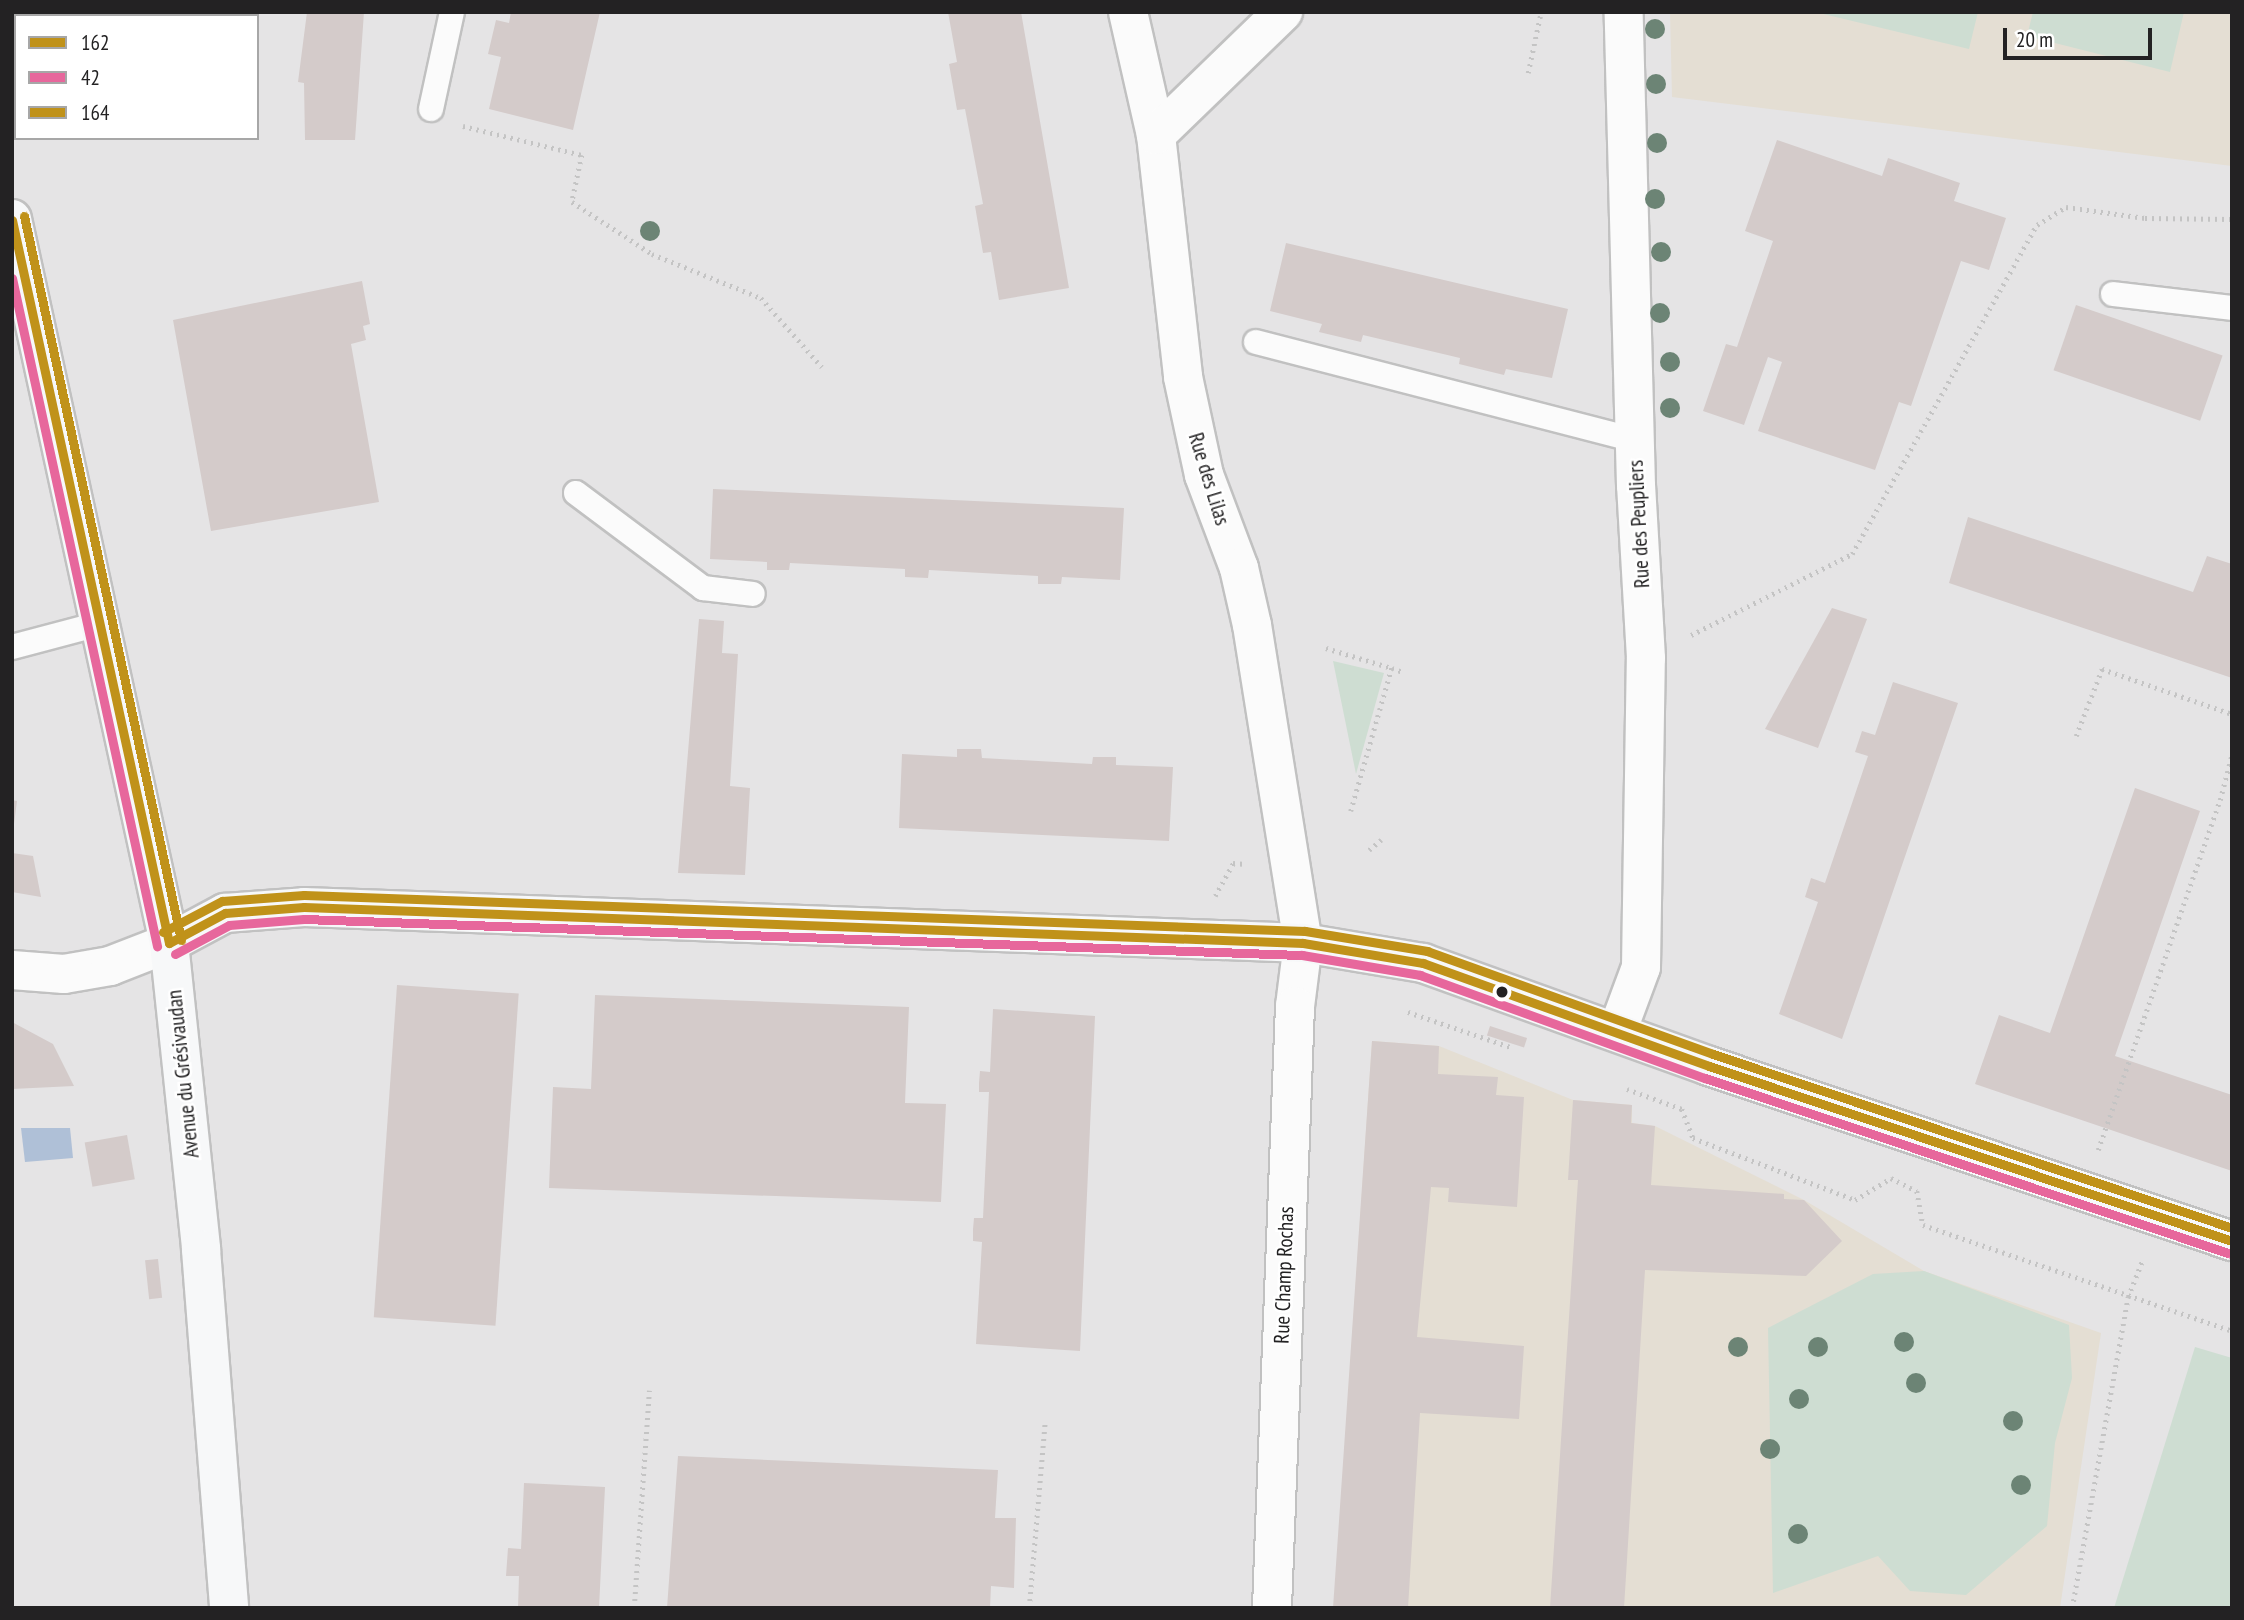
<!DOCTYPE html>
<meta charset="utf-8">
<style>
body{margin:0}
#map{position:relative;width:2244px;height:1620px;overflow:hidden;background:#e5e4e5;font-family:"PT Sans Narrow",sans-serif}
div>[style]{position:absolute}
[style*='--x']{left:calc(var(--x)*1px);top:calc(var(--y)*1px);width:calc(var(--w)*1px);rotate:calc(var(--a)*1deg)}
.education>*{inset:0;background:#e4ded3}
.green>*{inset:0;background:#ceddd2}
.water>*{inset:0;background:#afc0d7}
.building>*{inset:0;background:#d4cbca;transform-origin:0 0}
.path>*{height:4.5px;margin-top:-2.25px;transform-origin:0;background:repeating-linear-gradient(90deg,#c4c4c4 0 2px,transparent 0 7px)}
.roads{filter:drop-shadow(2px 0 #c1c1c1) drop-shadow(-2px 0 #c1c1c1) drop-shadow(0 2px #c1c1c1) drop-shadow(0 -2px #c1c1c1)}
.lane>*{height:24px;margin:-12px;padding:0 12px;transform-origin:12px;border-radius:12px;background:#fbfbfb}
.street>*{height:38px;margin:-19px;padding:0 19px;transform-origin:19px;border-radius:19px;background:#fbfbfb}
.secondary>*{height:38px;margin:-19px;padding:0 19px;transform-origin:19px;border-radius:19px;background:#f7f8f9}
.bus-1>*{height:9px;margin:-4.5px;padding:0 4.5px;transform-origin:4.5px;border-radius:4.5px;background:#c0921a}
.bus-2>*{height:9px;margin:-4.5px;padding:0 4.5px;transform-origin:4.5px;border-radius:4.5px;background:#e7679c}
.bus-3>*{height:9px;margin:-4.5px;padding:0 4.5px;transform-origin:4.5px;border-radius:4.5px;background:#c0921a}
.trees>*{width:20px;height:20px;margin:-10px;border-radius:50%;background:#6c8475}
.dots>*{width:19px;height:19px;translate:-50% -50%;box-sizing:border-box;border:4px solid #fff;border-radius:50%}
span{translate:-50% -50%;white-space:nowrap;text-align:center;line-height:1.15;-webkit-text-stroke:5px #fff;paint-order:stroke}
.street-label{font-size:21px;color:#232223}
.frame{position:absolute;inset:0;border:14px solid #232223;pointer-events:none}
.legend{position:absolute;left:14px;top:14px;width:245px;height:126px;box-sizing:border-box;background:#fff;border:2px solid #a7a7a7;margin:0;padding:9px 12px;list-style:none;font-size:21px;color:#232223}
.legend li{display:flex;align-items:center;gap:14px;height:35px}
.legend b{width:35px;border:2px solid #a7a7a7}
.scale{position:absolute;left:2003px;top:28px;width:149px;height:32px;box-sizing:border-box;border:4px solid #232223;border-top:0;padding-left:9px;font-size:21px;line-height:24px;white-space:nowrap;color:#232223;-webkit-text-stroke:5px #fff;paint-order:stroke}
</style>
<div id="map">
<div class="education">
<div style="clip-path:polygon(1670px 12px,2232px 12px,2232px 166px,1672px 97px)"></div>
<div style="clip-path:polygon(1372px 1041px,1439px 1046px,1573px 1100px,1632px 1105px,1632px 1123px,1655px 1126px,1804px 1200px,1924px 1271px,2101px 1333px,2060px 1608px,1334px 1608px)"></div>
</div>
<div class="green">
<div style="clip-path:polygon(1815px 12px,1978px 12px,1969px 49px)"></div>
<div style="clip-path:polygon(2033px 12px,2184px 12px,2170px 72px,2027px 36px)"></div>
<div style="clip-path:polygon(1333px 661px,1384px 673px,1356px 774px)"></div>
<div style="clip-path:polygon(1924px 1271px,2069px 1325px,2072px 1378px,2055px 1443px,2047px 1526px,1966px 1595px,1910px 1591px,1878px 1556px,1773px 1593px,1768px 1328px,1873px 1274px)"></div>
<div style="clip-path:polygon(2195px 1347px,2232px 1358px,2232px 1608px,2114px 1608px)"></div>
</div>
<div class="water">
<div style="clip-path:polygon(21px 1128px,70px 1128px,73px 1158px,25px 1162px)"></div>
</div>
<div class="building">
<div style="left:60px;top:12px;width:175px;height:4px"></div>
<div style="clip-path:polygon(307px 12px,364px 12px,355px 140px,305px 140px,304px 83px,298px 82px)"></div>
<div style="clip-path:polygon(511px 12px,600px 12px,573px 130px,489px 109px,501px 57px,488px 54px,496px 20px,509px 23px)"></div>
<div style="clip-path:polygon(948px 12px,1021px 12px,1069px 288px,999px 300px,991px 252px,983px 253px,975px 206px,983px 204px,965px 109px,957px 110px,949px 64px,957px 62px)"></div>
<div style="clip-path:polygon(1777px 140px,1882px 176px,1888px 158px,1960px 183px,1954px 201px,2006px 218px,1989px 270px,1961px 261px,1911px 406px,1899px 402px,1875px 470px,1758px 431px,1782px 362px,1768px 357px,1744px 425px,1703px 411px,1726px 344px,1737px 347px,1773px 241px,1745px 231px)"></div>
<div style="clip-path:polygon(1286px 243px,1568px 309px,1552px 378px,1506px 369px,1504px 375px,1459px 364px,1460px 358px,1363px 335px,1361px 342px,1319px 332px,1322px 324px,1270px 311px)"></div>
<div style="clip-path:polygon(362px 281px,370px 324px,363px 326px,366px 340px,351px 344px,379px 502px,211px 531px,173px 320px)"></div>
<div style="left:2076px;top:305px;width:155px;height:69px;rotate:19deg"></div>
<div style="clip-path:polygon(713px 489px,1124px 508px,1120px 580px,1062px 577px,1061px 584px,1038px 584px,1038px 576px,929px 570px,928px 578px,905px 577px,905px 569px,790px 563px,789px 570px,767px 570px,767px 562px,710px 559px)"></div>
<div style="clip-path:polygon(1968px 517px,2193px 592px,2207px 556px,2232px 564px,2232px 678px,1949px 583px)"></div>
<div style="clip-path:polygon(1832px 608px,1867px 619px,1818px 748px,1765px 729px)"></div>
<div style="clip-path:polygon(699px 619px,724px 621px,722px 653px,738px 654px,730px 786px,750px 788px,745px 875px,678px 873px)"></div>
<div style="clip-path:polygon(1893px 682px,1958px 703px,1842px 1039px,1779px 1014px,1818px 902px,1805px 897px,1811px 878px,1825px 883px,1868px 756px,1855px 752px,1862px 731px,1875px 735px)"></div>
<div style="clip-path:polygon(957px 749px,981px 749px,982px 758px,1092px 764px,1093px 757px,1116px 757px,1116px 765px,1173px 767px,1169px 841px,899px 828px,902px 754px,957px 757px)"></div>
<div style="clip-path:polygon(2135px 788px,2200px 811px,2115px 1056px,2232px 1095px,2232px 1171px,1975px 1084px,1999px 1015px,2050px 1033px)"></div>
<div style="clip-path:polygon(12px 800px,17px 801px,14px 824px,12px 824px)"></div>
<div style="clip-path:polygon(12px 853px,33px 856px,41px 897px,12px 892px)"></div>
<div style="left:397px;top:985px;width:122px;height:333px;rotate:4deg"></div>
<div style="clip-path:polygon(595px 995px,909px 1007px,905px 1103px,946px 1104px,941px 1202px,549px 1188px,553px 1087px,591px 1089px)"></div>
<div style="clip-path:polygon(993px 1009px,1095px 1016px,1080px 1351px,976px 1344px,982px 1242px,973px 1241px,973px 1229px,974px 1218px,983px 1218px,989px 1092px,979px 1092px,979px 1083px,980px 1071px,990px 1072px)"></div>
<div style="clip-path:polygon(12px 1022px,53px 1044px,74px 1086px,12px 1089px)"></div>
<div style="left:1490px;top:1026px;width:39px;height:10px;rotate:18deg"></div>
<div style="clip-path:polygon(1372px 1041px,1439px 1046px,1438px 1074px,1498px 1077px,1496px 1095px,1524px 1097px,1517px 1207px,1448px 1202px,1449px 1188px,1431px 1187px,1417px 1337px,1524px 1346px,1519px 1419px,1420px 1413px,1408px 1608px,1333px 1608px)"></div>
<div style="clip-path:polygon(1573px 1100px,1632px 1105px,1631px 1123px,1655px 1126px,1651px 1185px,1784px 1194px,1784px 1199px,1804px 1200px,1842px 1241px,1806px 1276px,1645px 1270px,1624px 1608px,1550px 1608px,1578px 1180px,1568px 1180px)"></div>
<div style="left:127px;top:1135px;width:45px;height:43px;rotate:80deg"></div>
<div style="left:158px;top:1259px;width:39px;height:13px;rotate:84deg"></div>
<div style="clip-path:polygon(678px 1456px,998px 1470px,995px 1518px,1016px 1518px,1014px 1588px,991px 1586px,990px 1608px,667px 1608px)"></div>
<div style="clip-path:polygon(524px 1483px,605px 1487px,599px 1608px,518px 1608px,519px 1576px,506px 1576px,508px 1548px,521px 1549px)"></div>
</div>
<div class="path">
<div style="--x:1528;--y:73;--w:62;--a:-78"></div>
<div style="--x:463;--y:126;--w:122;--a:13.7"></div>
<div style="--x:582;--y:155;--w:48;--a:102"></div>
<div style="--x:572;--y:202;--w:95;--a:33"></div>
<div style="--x:652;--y:254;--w:118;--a:22"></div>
<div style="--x:761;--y:298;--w:92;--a:48.5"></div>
<div style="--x:1691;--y:635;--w:180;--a:-26.7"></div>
<div style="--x:1852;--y:554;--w:377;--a:-60.7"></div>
<div style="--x:2037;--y:225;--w:34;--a:-32"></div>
<div style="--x:2066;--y:207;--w:80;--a:7.9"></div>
<div style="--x:2145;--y:218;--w:87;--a:0.7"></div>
<div style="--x:1326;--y:648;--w:69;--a:16.9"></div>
<div style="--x:1392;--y:668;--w:149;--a:106"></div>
<div style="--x:1392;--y:668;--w:12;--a:20"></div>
<div style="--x:2076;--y:736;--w:72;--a:-68.8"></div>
<div style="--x:2102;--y:669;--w:138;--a:19.1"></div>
<div style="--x:1369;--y:850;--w:16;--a:-40"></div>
<div style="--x:1215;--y:896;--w:38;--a:-61"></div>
<div style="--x:1233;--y:863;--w:13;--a:4"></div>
<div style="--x:1408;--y:1012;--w:111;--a:18.9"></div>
<div style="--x:1627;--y:1089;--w:59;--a:20"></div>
<div style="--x:1682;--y:1109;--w:31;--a:69"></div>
<div style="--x:1693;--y:1138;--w:173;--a:20.9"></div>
<div style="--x:1855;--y:1200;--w:42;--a:-31.4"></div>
<div style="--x:1891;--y:1178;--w:29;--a:27"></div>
<div style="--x:1917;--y:1191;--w:35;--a:80"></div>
<div style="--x:1923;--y:1225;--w:327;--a:18.9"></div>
<div style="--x:2098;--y:1150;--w:371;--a:-70.8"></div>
<div style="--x:2220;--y:800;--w:48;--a:-75.4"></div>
<div style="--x:634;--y:1608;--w:218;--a:-86"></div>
<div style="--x:1029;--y:1608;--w:186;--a:-85.1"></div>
<div style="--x:2072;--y:1608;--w:316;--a:-79.8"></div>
<div style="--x:2128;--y:1297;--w:41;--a:-68.5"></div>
</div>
<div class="roads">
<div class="lane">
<div style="--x:431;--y:109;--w:99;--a:-77.8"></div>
<div style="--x:2113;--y:294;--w:120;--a:6.7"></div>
<div style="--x:1256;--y:342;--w:392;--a:14.5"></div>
<div style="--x:576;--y:493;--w:159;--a:36.8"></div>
<div style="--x:703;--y:588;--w:50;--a:6.8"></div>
<div style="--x:12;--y:647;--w:90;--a:-14.8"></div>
</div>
<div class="street">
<div style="--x:1128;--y:12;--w:126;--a:77.2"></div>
<div style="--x:1156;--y:135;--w:244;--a:83.6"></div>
<div style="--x:1183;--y:377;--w:100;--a:77.9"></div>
<div style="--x:1204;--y:475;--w:99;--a:69.4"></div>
<div style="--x:1239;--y:568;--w:58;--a:77.2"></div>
<div style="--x:1252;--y:625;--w:322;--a:80.9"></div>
<div style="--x:1303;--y:943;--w:64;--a:97.2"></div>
<div style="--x:1295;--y:1006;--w:602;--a:92.19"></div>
<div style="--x:1156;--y:135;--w:177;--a:-44.1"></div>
<div style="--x:12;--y:970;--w:52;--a:4.4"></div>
<div style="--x:64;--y:974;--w:47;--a:-9.9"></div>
<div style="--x:110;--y:966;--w:63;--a:-21.3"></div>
<div style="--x:1617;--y:1032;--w:69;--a:-69.7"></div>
<div style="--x:1641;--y:967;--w:309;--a:-89.1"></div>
<div style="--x:1646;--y:658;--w:172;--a:-93.3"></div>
<div style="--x:1636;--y:486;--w:474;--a:-91.5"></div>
</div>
<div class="secondary">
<div style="--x:12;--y:219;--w:741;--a:77.76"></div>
<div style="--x:169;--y:943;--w:309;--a:84"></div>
<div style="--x:201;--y:1250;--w:359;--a:85.5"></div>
<div style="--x:169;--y:943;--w:64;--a:-28.2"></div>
<div style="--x:225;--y:913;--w:79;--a:-4.3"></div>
<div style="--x:304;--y:907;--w:1000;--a:2.06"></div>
<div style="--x:1303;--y:943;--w:122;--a:9.5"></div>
<div style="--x:1423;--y:963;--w:304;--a:19.8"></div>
<div style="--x:1709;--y:1066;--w:552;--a:18.5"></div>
</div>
</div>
<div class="bus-1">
<div style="--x:12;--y:220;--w:740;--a:77.75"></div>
<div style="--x:169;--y:943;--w:64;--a:-28.2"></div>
<div style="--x:225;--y:913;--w:79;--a:-4.3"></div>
<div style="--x:304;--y:907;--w:1000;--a:2.06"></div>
<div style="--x:1303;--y:943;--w:122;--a:9.5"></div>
<div style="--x:1423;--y:963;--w:304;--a:19.8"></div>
<div style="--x:1709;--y:1066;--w:552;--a:18.5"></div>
</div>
<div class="bus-2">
<div style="--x:12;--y:278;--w:684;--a:77.75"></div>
<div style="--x:175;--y:954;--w:61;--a:-28.2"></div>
<div style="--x:229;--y:925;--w:75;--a:-4.6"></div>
<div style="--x:304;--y:919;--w:999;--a:2.07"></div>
<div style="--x:1302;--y:955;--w:120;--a:9.6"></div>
<div style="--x:1420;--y:975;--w:303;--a:19.9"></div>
<div style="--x:1705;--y:1078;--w:552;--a:18.5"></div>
</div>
<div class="bus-3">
<div style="--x:24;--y:216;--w:741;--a:77.76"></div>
<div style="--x:163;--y:932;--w:67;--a:-27.7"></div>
<div style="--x:222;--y:901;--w:82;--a:-4.2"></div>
<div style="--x:304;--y:895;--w:1002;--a:2.06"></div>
<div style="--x:1305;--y:931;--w:124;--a:9.3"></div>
<div style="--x:1427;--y:951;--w:304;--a:19.8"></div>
<div style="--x:1713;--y:1054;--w:547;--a:18.53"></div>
</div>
<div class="trees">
<div style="left:1655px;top:29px"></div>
<div style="left:1656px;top:84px"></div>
<div style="left:1657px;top:143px"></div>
<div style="left:1655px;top:199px"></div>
<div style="left:650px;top:231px"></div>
<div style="left:1661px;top:252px"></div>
<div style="left:1660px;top:313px"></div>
<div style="left:1670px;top:362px"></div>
<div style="left:1670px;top:408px"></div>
<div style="left:1904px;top:1342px"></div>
<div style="left:1738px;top:1347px"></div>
<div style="left:1818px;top:1347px"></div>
<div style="left:1916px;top:1383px"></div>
<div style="left:1799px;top:1399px"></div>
<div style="left:2013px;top:1421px"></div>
<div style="left:1770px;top:1449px"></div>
<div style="left:2021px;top:1485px"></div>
<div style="left:1798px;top:1534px"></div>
</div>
<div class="dots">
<div style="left:1502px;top:992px;background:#232223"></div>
</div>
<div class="street-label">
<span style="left:1209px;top:479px;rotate:73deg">Rue des Lilas</span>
<span style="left:1639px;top:524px;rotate:-93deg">Rue des Peupliers</span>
<span style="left:183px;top:1074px;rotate:-96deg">Avenue du Grésivaudan</span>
<span style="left:1284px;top:1275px;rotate:-88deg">Rue Champ Rochas</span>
</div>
<div class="frame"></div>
<ul class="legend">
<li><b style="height:9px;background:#c0921a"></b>162</li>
<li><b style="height:9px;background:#e7679c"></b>42</li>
<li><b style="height:9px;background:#c0921a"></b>164</li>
</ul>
<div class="scale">20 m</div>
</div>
